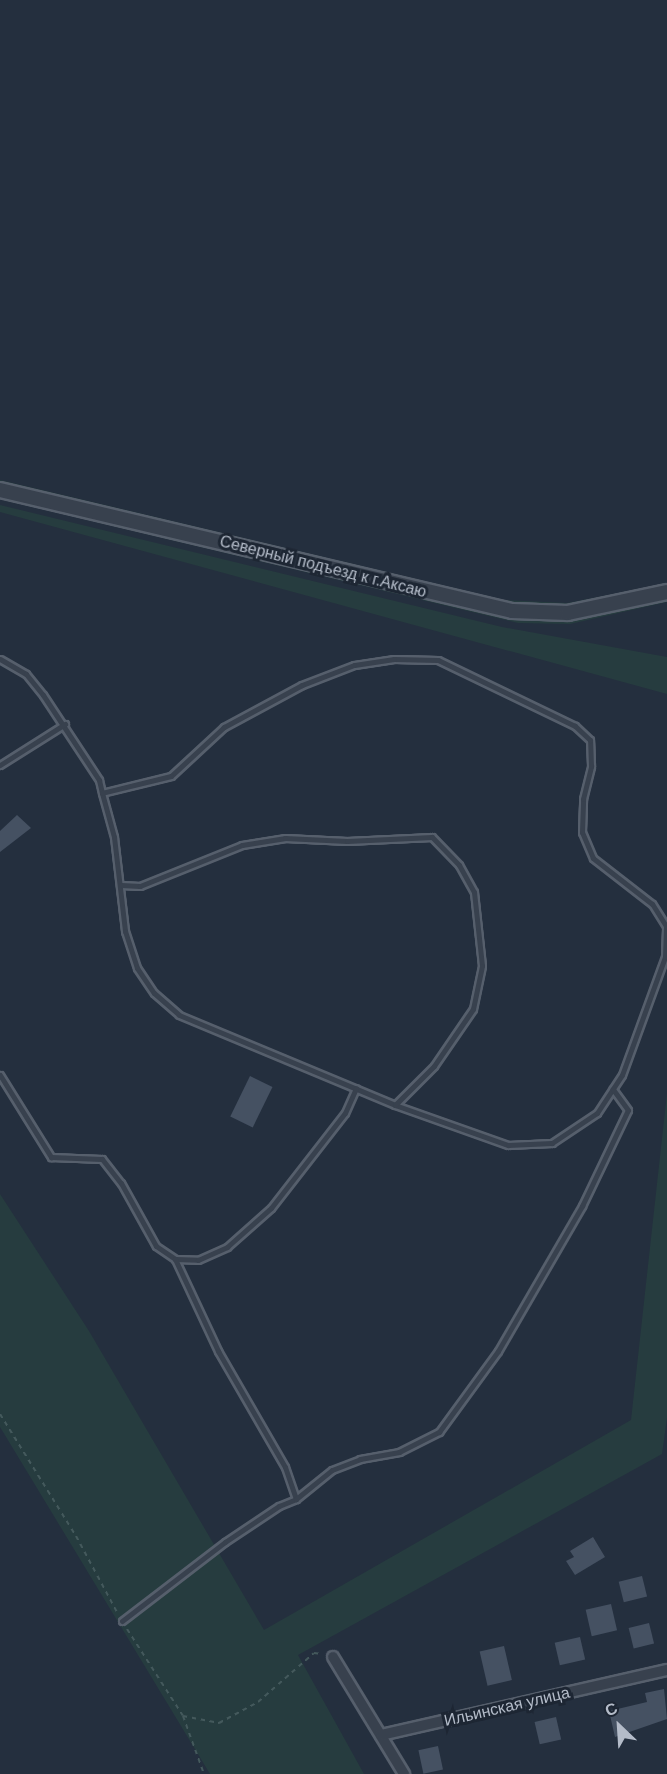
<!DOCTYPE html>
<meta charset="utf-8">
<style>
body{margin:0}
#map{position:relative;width:667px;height:1774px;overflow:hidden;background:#242f3e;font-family:Arial,sans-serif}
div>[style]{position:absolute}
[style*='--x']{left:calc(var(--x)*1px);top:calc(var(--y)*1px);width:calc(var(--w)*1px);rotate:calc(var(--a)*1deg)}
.green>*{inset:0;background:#263c3f}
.building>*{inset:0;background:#455162;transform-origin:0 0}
.path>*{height:2px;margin-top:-1px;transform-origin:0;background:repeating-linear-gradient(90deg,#44595c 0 4.5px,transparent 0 9px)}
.roads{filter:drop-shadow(2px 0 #565f6c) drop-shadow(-2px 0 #565f6c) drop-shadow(0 2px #565f6c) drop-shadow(0 -2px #565f6c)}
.service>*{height:5px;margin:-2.5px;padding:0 2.5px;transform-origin:2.5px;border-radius:2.5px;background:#38414e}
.minor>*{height:10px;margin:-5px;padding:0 5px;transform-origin:5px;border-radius:5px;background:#38414e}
.tertiary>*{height:14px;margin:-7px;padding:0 7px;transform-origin:7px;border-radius:7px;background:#38414e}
span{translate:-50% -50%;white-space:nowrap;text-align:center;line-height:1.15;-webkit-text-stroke:6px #1d2633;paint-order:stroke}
.street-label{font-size:16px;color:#b4bcc9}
.north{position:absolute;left:589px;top:1696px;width:60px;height:60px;-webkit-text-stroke:4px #1d2633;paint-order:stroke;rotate:335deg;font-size:16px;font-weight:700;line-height:24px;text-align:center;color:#b4bcc9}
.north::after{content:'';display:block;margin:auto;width:21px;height:27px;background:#b4bcc9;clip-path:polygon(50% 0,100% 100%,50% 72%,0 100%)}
</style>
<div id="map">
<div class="green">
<div style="clip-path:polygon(0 480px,504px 600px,567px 603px,639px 589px,562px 607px,515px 605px,0 484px)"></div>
<div style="clip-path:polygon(0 496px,524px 620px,569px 620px,667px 598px,667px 602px,570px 624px,518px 623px,0 499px)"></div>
<div style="clip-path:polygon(0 505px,502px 627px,667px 657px,667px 694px,0 512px)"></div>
<div style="clip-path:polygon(667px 1093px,667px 1418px,662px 1454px,298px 1655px,364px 1774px,210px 1774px,0 1427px,0 1194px,89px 1331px,264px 1630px,631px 1420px)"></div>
</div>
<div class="building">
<div style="clip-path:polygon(17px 815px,31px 828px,0 852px,0 831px)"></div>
<div style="left:250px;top:1076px;width:25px;height:45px;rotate:26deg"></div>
<div style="clip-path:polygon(593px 1537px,605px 1557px,575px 1575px,566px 1561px,574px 1557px,570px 1551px)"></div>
<div style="left:642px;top:1576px;width:21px;height:24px;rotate:76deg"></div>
<div style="left:611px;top:1604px;width:27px;height:26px;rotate:77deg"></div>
<div style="left:649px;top:1623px;width:21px;height:21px;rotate:76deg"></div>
<div style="left:580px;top:1637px;width:23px;height:26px;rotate:77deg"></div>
<div style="left:504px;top:1646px;width:35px;height:25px;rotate:77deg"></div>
<div style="clip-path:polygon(664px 1689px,667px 1719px,615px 1737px,609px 1711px,647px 1702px,645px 1693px)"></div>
<div style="left:556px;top:1717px;width:23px;height:22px;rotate:77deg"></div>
<div style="left:438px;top:1746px;width:24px;height:20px;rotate:78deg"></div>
</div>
<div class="path">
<div style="--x:0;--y:1414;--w:144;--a:58.1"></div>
<div style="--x:76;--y:1536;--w:89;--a:61.7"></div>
<div style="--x:127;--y:1629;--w:103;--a:57.2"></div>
<div style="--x:183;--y:1716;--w:37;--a:11"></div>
<div style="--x:219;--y:1723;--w:44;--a:-28.3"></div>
<div style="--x:258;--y:1702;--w:74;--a:-41.2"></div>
<div style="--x:314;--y:1653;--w:8;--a:7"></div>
<div style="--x:183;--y:1716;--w:62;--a:70.1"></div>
</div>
<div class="roads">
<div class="service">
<div style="--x:0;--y:659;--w:30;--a:30"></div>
<div style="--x:26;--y:674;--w:27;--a:51"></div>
<div style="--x:43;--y:695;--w:102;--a:56.6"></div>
<div style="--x:99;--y:780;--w:13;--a:77"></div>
<div style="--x:102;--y:793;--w:46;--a:74.7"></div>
<div style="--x:114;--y:837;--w:95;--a:83.3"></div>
<div style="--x:125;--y:931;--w:39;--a:72"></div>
<div style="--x:137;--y:968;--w:30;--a:56"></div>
<div style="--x:154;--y:993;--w:33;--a:41"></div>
<div style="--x:179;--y:1015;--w:234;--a:22.6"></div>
<div style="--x:395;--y:1105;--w:120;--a:19.5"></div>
<div style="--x:508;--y:1145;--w:44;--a:-2.6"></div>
<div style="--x:552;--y:1143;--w:54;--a:-33.7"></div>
<div style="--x:597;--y:1113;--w:45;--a:-56.7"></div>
<div style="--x:622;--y:1075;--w:126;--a:-70"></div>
<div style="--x:665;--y:957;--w:31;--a:-88"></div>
<div style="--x:666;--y:926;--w:26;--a:-122"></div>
<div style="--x:652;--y:904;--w:75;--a:-142.1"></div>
<div style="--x:593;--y:858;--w:28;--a:-113"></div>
<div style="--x:582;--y:832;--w:33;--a:-88"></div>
<div style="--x:583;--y:799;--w:34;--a:-76"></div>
<div style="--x:591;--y:766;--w:26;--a:-92"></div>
<div style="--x:590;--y:740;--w:21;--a:-137"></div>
<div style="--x:575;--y:726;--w:152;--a:-154.3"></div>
<div style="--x:438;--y:660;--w:44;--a:-178.7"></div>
<div style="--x:394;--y:659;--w:40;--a:171.5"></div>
<div style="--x:354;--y:665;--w:56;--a:159"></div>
<div style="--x:302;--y:685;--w:89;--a:151.7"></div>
<div style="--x:224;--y:727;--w:72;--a:137.2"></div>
<div style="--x:171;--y:776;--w:71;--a:166.2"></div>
<div style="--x:0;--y:765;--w:77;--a:-32.2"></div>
<div style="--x:121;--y:885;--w:19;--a:3"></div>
<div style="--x:140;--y:886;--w:110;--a:-21.9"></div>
<div style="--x:242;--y:845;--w:44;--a:-9.2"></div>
<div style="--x:285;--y:838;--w:62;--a:2.8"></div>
<div style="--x:347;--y:841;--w:85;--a:-2.7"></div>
<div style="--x:432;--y:837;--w:39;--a:46"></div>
<div style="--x:459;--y:865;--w:31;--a:61"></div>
<div style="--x:474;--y:892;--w:74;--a:83.8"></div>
<div style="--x:482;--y:966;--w:44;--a:101.8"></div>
<div style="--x:473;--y:1009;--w:69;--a:124.4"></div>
<div style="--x:434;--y:1066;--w:55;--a:135"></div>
<div style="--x:0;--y:1075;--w:97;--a:58.1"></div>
<div style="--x:51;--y:1157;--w:51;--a:2.2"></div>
<div style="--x:102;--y:1159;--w:31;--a:52"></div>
<div style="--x:121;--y:1183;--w:72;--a:60.9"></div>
<div style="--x:156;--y:1246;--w:23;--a:34"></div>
<div style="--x:175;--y:1259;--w:23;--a:2"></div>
<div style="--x:198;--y:1260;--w:32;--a:-24"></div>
<div style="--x:227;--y:1247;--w:59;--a:-41.6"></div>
<div style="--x:271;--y:1208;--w:120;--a:-52.1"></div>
<div style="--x:345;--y:1113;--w:27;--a:-66"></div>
<div style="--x:175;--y:1259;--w:102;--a:64.9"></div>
<div style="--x:218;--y:1351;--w:134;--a:60"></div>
<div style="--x:285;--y:1467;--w:34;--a:71"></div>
<div style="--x:122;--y:1621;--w:130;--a:-37.5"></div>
<div style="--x:225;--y:1542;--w:65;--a:-33.7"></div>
<div style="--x:279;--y:1506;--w:18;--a:-22"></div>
<div style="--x:296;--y:1499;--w:46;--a:-38.9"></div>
<div style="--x:332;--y:1470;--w:30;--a:-21"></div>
<div style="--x:360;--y:1459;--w:40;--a:-10"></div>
<div style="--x:399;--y:1452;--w:45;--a:-26.6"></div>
<div style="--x:439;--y:1432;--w:100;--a:-53.9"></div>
<div style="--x:498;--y:1351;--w:168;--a:-59.9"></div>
<div style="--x:582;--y:1206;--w:106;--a:-64.4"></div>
<div style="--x:628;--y:1110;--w:26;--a:-126"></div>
</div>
<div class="minor">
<div style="--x:333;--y:1657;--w:137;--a:58.7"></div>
<div style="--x:381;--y:1735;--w:293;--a:-12.8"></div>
</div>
<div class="tertiary">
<div style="--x:0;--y:490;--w:526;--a:13.3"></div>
<div style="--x:512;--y:611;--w:56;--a:2"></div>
<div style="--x:568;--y:613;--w:101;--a:-12"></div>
</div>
</div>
<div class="street-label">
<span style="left:323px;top:567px;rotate:14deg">Северный подъезд к г.Аксаю</span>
<span style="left:507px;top:1707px;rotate:-13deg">Ильинская улица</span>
</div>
<div class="north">С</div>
</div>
